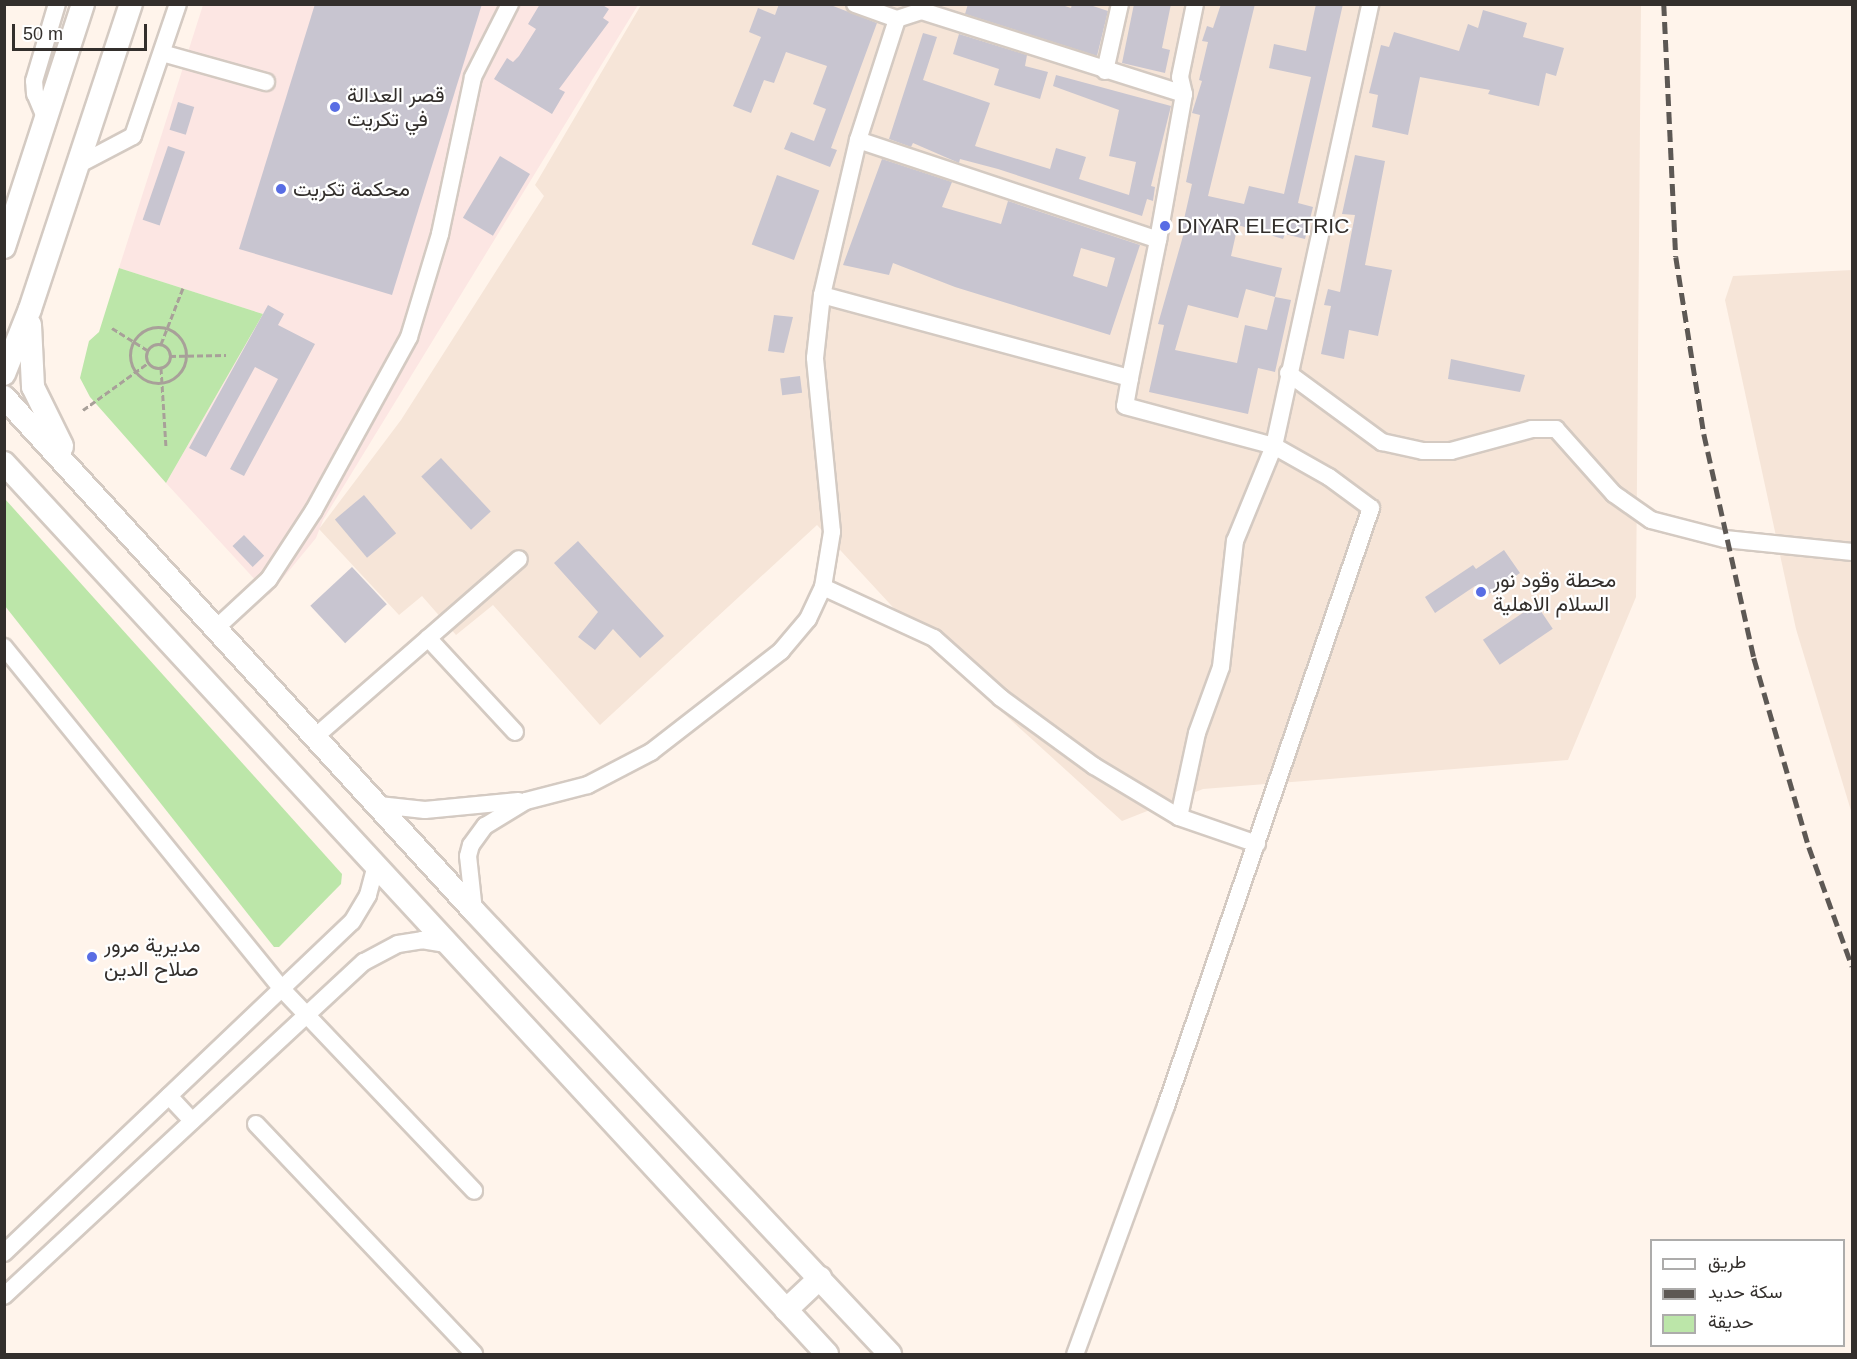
<!DOCTYPE html>
<meta charset="utf-8">
<style>
body{margin:0}
#map{position:relative;width:1857px;height:1359px;overflow:hidden;background:#fff4eb;font-family:Arial,Vazirmatn,sans-serif}
div>[style]{position:absolute}
[style*='--x']{left:calc(var(--x)*1px);top:calc(var(--y)*1px);width:calc(var(--w)*1px);rotate:calc(var(--a)*1deg)}
.commercial>*{inset:0;background:#fce6e3}
.built>*{inset:0;background:#f6e5d8}
.green>*{inset:0;background:#bce6a9}
.building>*{inset:0;background:#c8c5d0;transform-origin:0 0}
.path>*{height:3px;margin-top:-1.5px;transform-origin:0;background:repeating-linear-gradient(90deg,#a8a099 0 6px,transparent 0 9px)}
.path>.ring{margin:-1.5px;padding:0;box-sizing:content-box;background:none;border:3px solid #a8a099;border-radius:50%}
.roads{filter:drop-shadow(2px 0 #d4cac2) drop-shadow(-2px 0 #d4cac2) drop-shadow(0 2px #d4cac2) drop-shadow(0 -2px #d4cac2)}
.minor>*{height:16px;margin:-8px;padding:0 8px;transform-origin:8px;border-radius:8px;background:#fff}
.major>*{height:22px;margin:-11px;padding:0 11px;transform-origin:11px;border-radius:11px;background:#fff}
.rail>*{height:4.5px;margin-top:-2.25px;transform-origin:0;background:repeating-linear-gradient(90deg,#5d5854 0 12px,transparent 0 18px)}
.dots>*{width:16px;height:16px;translate:-50% -50%;box-sizing:border-box;border:3px solid #fff;border-radius:50%}
span{translate:-50% -50%;white-space:nowrap;text-align:center;line-height:1.15;-webkit-text-stroke:4.5px #fff;paint-order:stroke}
.poi-label{font-size:21px;color:#332f2c}
.left{translate:0 -50%;text-align:left}
.frame{position:absolute;inset:0;border:6px solid #332f2c;pointer-events:none}
.legend{position:absolute;left:1650px;top:1239px;width:195px;height:108px;box-sizing:border-box;background:#fff;border:2px solid #adacab;margin:0;padding:8px 10px;list-style:none;font-size:18px;color:#332f2c}
.legend li{display:flex;align-items:center;gap:12px;height:30px}
.legend b{width:30px;border:2px solid #adacab}
.scale{position:absolute;left:12px;top:24px;width:135px;height:27px;box-sizing:border-box;border:3px solid #332f2c;border-top:0;padding-left:8px;font-size:18px;line-height:21px;white-space:nowrap;color:#332f2c;-webkit-text-stroke:4px #fff;paint-order:stroke}
</style>
<div id="map">
<div class="commercial">
<div style="clip-path:polygon(203px 5px,638px 5px,323px 520px,316px 538px,269px 595px,166px 483px,263px 314px,119px 268px)"></div>
</div>
<div class="built">
<div style="clip-path:polygon(641px 5px,1641px 5px,1636px 597px,1568px 760px,1203px 789px,1122px 821px,926px 643px,817px 525px,600px 725px,493px 605px,456px 635px,422px 596px,399px 615px,319px 529px,401px 420px,544px 196px,535px 185px)"></div>
<div style="clip-path:polygon(1852px 270px,1852px 814px,1796px 629px,1725px 300px,1733px 276px)"></div>
</div>
<div class="green">
<div style="clip-path:polygon(119px 268px,263px 314px,166px 483px,90px 397px,80px 378px,89px 341px,99px 332px)"></div>
<div style="clip-path:polygon(5px 499px,342px 874px,341px 884px,279px 947px,274px 947px,5px 606px)"></div>
</div>
<div class="building">
<div style="clip-path:polygon(315px 4px,482px 4px,392px 295px,239px 249px)"></div>
<div style="clip-path:polygon(540px 4px,601px 4px,609px 9px,603px 18px,609px 22px,559px 89px,565px 92px,552px 114px,494px 79px,507px 58px,513px 62px,519px 56px,536px 29px,528px 24px)"></div>
<div style="clip-path:polygon(779px 4px,828px 4px,877px 23px,831px 148px,837px 150px,830px 167px,784px 149px,791px 132px,814px 141px,826px 109px,813px 104px,827px 66px,786px 52px,774px 83px,764px 80px,751px 113px,733px 106px,761px 37px,749px 32px,758px 8px,775px 15px)"></div>
<div style="clip-path:polygon(968px 4px,1059px 4px,1071px 8px,1072px 4px,1087px 4px,1108px 11px,1097px 56px,965px 14px)"></div>
<div style="clip-path:polygon(1134px 4px,1171px 4px,1162px 48px,1170px 50px,1165px 73px,1122px 63px)"></div>
<div style="clip-path:polygon(evenodd,1221px 4px,1255px 4px,1208px 196px,1244px 204px,1249px 186px,1284px 194px,1311px 77px,1269px 68px,1274px 44px,1306px 51px,1316px 4px,1343px 4px,1298px 203px,1313px 207px,1305px 239px,1285px 234px,1283px 239px,1238px 225px,1231px 256px,1282px 268px,1275px 297px,1291px 300px,1275px 372px,1258px 368px,1248px 414px,1149px 392px,1164px 325px,1158px 324px,1185px 229px,1182px 228px,1192px 184px,1186px 182px,1200px 115px,1192px 113px,1202px 81px,1199px 80px,1208px 42px,1202px 41px,1207px 26px,1213px 28px,1221px 4px,1246px 289px,1275px 297px,1267px 330px,1245px 325px,1237px 363px,1175px 350px,1188px 305px,1238px 318px,1246px 289px)"></div>
<div style="clip-path:polygon(1483px 10px,1527px 23px,1523px 37px,1564px 48px,1556px 76px,1546px 73px,1539px 106px,1488px 94px,1490px 90px,1420px 77px,1408px 135px,1372px 127px,1378px 95px,1369px 93px,1381px 45px,1389px 47px,1394px 32px,1459px 51px,1468px 24px,1478px 28px)"></div>
<div style="clip-path:polygon(923px 33px,937px 37px,923px 80px,990px 103px,975px 146px,1050px 169px,1056px 148px,1086px 157px,1079px 179px,1129px 195px,1136px 162px,1109px 156px,1119px 110px,1053px 86px,1056px 75px,1171px 106px,1151px 186px,1155px 187px,1153px 201px,1147px 199px,1142px 216px,998px 169px,960px 159px,959px 163px,913px 143px,911px 147px,889px 139px)"></div>
<div style="clip-path:polygon(959px 34px,1027px 55px,1025px 66px,1048px 72px,1040px 99px,994px 85px,999px 69px,953px 54px)"></div>
<div style="left:178px;top:102px;width:17px;height:29px;rotate:17deg"></div>
<div style="left:168px;top:146px;width:18px;height:78px;rotate:19deg"></div>
<div style="clip-path:polygon(1355px 155px,1385px 161px,1365px 265px,1392px 270px,1378px 336px,1349px 330px,1344px 359px,1321px 354px,1331px 306px,1324px 305px,1328px 289px,1340px 292px,1355px 215px,1342px 214px)"></div>
<div style="left:500px;top:156px;width:35px;height:72px;rotate:31deg"></div>
<div style="clip-path:polygon(evenodd,882px 159px,952px 182px,942px 207px,1001px 224px,1008px 201px,1140px 245px,1110px 335px,955px 287px,893px 263px,889px 275px,843px 265px,882px 159px,1081px 248px,1115px 258px,1107px 287px,1073px 276px,1081px 248px)"></div>
<div style="left:777px;top:175px;width:45px;height:74px;rotate:20deg"></div>
<div style="clip-path:polygon(268px 305px,284px 314px,278px 325px,315px 344px,244px 476px,230px 469px,278px 379px,255px 367px,206px 457px,189px 448px)"></div>
<div style="clip-path:polygon(774px 315px,793px 317px,784px 353px,768px 351px)"></div>
<div style="clip-path:polygon(1451px 359px,1525px 375px,1520px 392px,1448px 379px)"></div>
<div style="left:800px;top:376px;width:17px;height:20px;rotate:83deg"></div>
<div style="left:441px;top:458px;width:73px;height:27px;rotate:47deg"></div>
<div style="left:364px;top:495px;width:50px;height:38px;rotate:50deg"></div>
<div style="left:244px;top:535px;width:29px;height:16px;rotate:46deg"></div>
<div style="clip-path:polygon(578px 541px,664px 636px,640px 658px,613px 629px,595px 650px,578px 637px,598px 612px,554px 563px)"></div>
<div style="clip-path:polygon(1504px 550px,1520px 573px,1483px 598px,1475px 586px,1435px 613px,1425px 597px,1473px 565px,1476px 569px)"></div>
<div style="left:352px;top:567px;width:51px;height:57px;rotate:47deg"></div>
<div style="left:1536px;top:604px;width:30px;height:64px;rotate:56deg"></div>
</div>
<div class="path">
<div class="ring" style="left:130px;top:327px;width:53px;height:53px"></div>
<div style="--x:112;--y:328;--w:41;--a:32.2"></div>
<div style="--x:161;--y:344;--w:60;--a:-68.6"></div>
<div class="ring" style="left:146px;top:344px;width:21px;height:21px"></div>
<div style="--x:170;--y:356;--w:56;--a:-1"></div>
<div style="--x:161;--y:368;--w:80;--a:86.4"></div>
<div style="--x:83;--y:410;--w:80;--a:-35.9"></div>
</div>
<div class="roads">
<div class="minor">
<div style="--x:855;--y:4;--w:45;--a:19.7"></div>
<div style="--x:922;--y:11;--w:275;--a:17.6"></div>
<div style="--x:162;--y:53;--w:108;--a:15.6"></div>
<div style="--x:1105;--y:71;--w:69;--a:-77.4"></div>
<div style="--x:45;--y:117;--w:25;--a:-113"></div>
<div style="--x:35;--y:94;--w:13;--a:-94"></div>
<div style="--x:34;--y:81;--w:80;--a:-73.4"></div>
<div style="--x:858;--y:140;--w:316;--a:18.4"></div>
<div style="--x:1158;--y:240;--w:148;--a:-79.9"></div>
<div style="--x:1184;--y:94;--w:17;--a:-103"></div>
<div style="--x:1180;--y:77;--w:75;--a:-78.4"></div>
<div style="--x:78;--y:165;--w:62;--a:-27.8"></div>
<div style="--x:133;--y:136;--w:139;--a:-71.2"></div>
<div style="--x:822;--y:295;--w:319;--a:15.1"></div>
<div style="--x:1130;--y:378;--w:28;--a:100"></div>
<div style="--x:1125;--y:406;--w:154;--a:15"></div>
<div style="--x:1274;--y:446;--w:63;--a:29.4"></div>
<div style="--x:1329;--y:477;--w:52;--a:36.4"></div>
<div style="--x:1371;--y:508;--w:632;--a:108.92"></div>
<div style="--x:1166;--y:1106;--w:264;--a:110.1"></div>
<div style="--x:1288;--y:373;--w:117;--a:36.3"></div>
<div style="--x:1382;--y:442;--w:42;--a:12.4"></div>
<div style="--x:1423;--y:451;--w:28;--a:0"></div>
<div style="--x:1451;--y:451;--w:84;--a:-15.2"></div>
<div style="--x:1532;--y:429;--w:24;--a:0"></div>
<div style="--x:1556;--y:429;--w:87;--a:48.3"></div>
<div style="--x:1614;--y:494;--w:45;--a:35.1"></div>
<div style="--x:1651;--y:520;--w:76;--a:14.4"></div>
<div style="--x:1725;--y:539;--w:128;--a:5.8"></div>
<div style="--x:1130;--y:378;--w:141;--a:-78.5"></div>
<div style="--x:823;--y:587;--w:122;--a:24.7"></div>
<div style="--x:934;--y:638;--w:90;--a:41.8"></div>
<div style="--x:1001;--y:698;--w:115;--a:36.2"></div>
<div style="--x:1094;--y:766;--w:99;--a:31"></div>
<div style="--x:214;--y:630;--w:75;--a:-42.8"></div>
<div style="--x:269;--y:579;--w:82;--a:-56.9"></div>
<div style="--x:314;--y:510;--w:197;--a:-61.2"></div>
<div style="--x:409;--y:337;--w:108;--a:-73.2"></div>
<div style="--x:440;--y:234;--w:160;--a:-78.1"></div>
<div style="--x:473;--y:77;--w:82;--a:-63.1"></div>
<div style="--x:428;--y:638;--w:128;--a:47.2"></div>
<div style="--x:4;--y:647;--w:439;--a:50.9"></div>
<div style="--x:281;--y:988;--w:280;--a:46.4"></div>
<div style="--x:316;--y:736;--w:269;--a:-41.1"></div>
<div style="--x:379;--y:805;--w:46;--a:6.2"></div>
<div style="--x:425;--y:810;--w:94;--a:-5.5"></div>
<div style="--x:1257;--y:844;--w:83;--a:-160.9"></div>
<div style="--x:1179;--y:817;--w:86;--a:-77.9"></div>
<div style="--x:1197;--y:733;--w:70;--a:-70"></div>
<div style="--x:1221;--y:667;--w:127;--a:-83.7"></div>
<div style="--x:1235;--y:541;--w:103;--a:-67.7"></div>
<div style="--x:1274;--y:446;--w:452;--a:-77.7"></div>
<div style="--x:474;--y:911;--w:55;--a:-96.2"></div>
<div style="--x:468;--y:856;--w:11;--a:-75"></div>
<div style="--x:471;--y:845;--w:24;--a:-54"></div>
<div style="--x:485;--y:826;--w:48;--a:-31.4"></div>
<div style="--x:526;--y:801;--w:64;--a:-14.5"></div>
<div style="--x:588;--y:785;--w:71;--a:-27.6"></div>
<div style="--x:651;--y:752;--w:165;--a:-37.8"></div>
<div style="--x:781;--y:651;--w:42;--a:-49.8"></div>
<div style="--x:808;--y:619;--w:35;--a:-65"></div>
<div style="--x:823;--y:587;--w:56;--a:-80.7"></div>
<div style="--x:832;--y:532;--w:175;--a:-95.6"></div>
<div style="--x:815;--y:358;--w:63;--a:-83.7"></div>
<div style="--x:822;--y:295;--w:159;--a:-76.9"></div>
<div style="--x:858;--y:140;--w:127;--a:-72.1"></div>
<div style="--x:897;--y:19;--w:26;--a:-18"></div>
<div style="--x:922;--y:11;--w:7;--a:-74"></div>
<div style="--x:169;--y:1096;--w:34;--a:47"></div>
<div style="--x:256;--y:1124;--w:317;--a:46.5"></div>
<div style="--x:4;--y:1253;--w:480;--a:-43.6"></div>
<div style="--x:352;--y:922;--w:31;--a:-59"></div>
<div style="--x:368;--y:895;--w:31;--a:-75"></div>
<div style="--x:4;--y:1296;--w:491;--a:-42.9"></div>
<div style="--x:364;--y:962;--w:38;--a:-28"></div>
<div style="--x:398;--y:944;--w:24;--a:-9"></div>
<div style="--x:422;--y:940;--w:23;--a:10"></div>
</div>
<div class="major">
<div style="--x:4;--y:247;--w:256;--a:-72"></div>
<div style="--x:30;--y:325;--w:62;--a:87.2"></div>
<div style="--x:33;--y:387;--w:66;--a:63.8"></div>
<div style="--x:4;--y:374;--w:70;--a:-68.2"></div>
<div style="--x:30;--y:309;--w:321;--a:-71.7"></div>
<div style="--x:4;--y:397;--w:696;--a:47.56"></div>
<div style="--x:474;--y:911;--w:608;--a:46.8"></div>
<div style="--x:4;--y:463;--w:1213;--a:47.27"></div>
<div style="--x:786;--y:1310;--w:47;--a:-43.3"></div>
</div>
</div>
<div class="rail">
<div style="--x:1664;--y:4;--w:253;--a:87.3"></div>
<div style="--x:1676;--y:257;--w:179;--a:81"></div>
<div style="--x:1704;--y:434;--w:230;--a:77.4"></div>
<div style="--x:1754;--y:658;--w:197;--a:73.8"></div>
<div style="--x:1809;--y:847;--w:127;--a:70.1"></div>
</div>
<div class="dots">
<div style="left:335px;top:107px;background:#586de4"></div>
<div style="left:281px;top:189px;background:#586de4"></div>
<div style="left:1165px;top:226px;background:#586de4"></div>
<div style="left:1481px;top:592px;background:#586de4"></div>
<div style="left:92px;top:957px;background:#586de4"></div>
</div>
<div class="poi-label">
<span class="left" style="left:347px;top:107px">قصر العدالة<br>في تكريت</span>
<span class="left" style="left:293px;top:189px">محكمة تكريت</span>
<span class="left" style="left:1177px;top:226px">DIYAR ELECTRIC</span>
<span class="left" style="left:1493px;top:592px">محطة وقود نور<br>السلام الاهلية</span>
<span class="left" style="left:104px;top:957px">مديرية مرور<br>صلاح الدين</span>
</div>
<div class="frame"></div>
<ul class="legend">
<li><b style="height:8px;background:#fff"></b>طريق</li>
<li><b style="height:8px;background:#5d5854"></b>سكة حديد</li>
<li><b style="height:16px;background:#bce6a9"></b>حديقة</li>
</ul>
<div class="scale">50 m</div>
</div>
